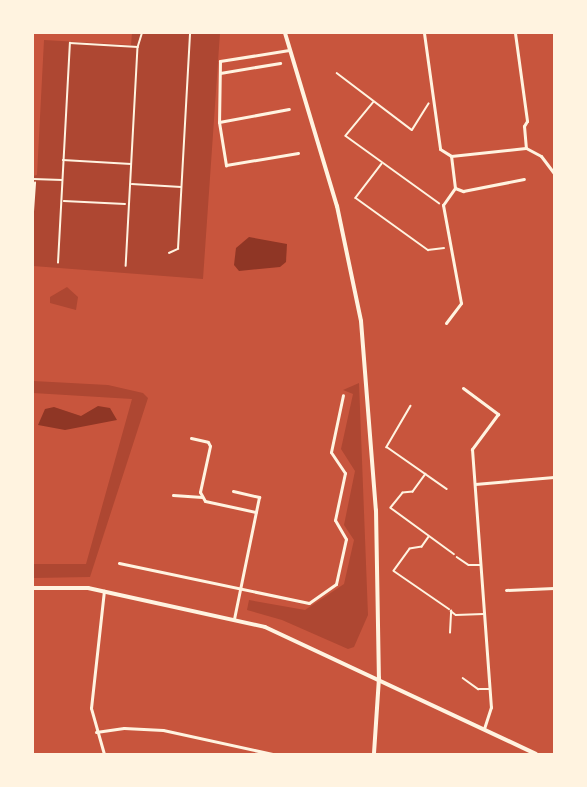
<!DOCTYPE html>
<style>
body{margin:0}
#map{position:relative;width:587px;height:787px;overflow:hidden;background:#c8553d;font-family:"Sofia Sans Condensed",sans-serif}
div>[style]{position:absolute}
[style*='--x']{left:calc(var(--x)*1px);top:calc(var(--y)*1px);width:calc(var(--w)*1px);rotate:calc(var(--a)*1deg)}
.green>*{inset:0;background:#ae4732}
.water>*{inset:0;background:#8f3625}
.path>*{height:1.5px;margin:-0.75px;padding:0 0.75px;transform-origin:0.75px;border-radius:0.75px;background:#fff3e0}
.service>*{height:1.5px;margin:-0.75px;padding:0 0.75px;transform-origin:0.75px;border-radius:0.75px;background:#fff3e0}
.minor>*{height:3px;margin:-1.5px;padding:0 1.5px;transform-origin:1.5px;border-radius:1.5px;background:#fff3e0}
.tertiary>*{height:4px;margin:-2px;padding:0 2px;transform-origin:2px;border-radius:2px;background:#fff3e0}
span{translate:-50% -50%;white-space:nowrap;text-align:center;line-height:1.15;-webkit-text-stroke:6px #fff3e0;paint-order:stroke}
.frame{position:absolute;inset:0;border:34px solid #fff3e0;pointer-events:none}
</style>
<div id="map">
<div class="green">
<div style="clip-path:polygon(132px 33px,220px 33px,203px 279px,33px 266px,33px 176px,37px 175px,44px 40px,131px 45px)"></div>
<div style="clip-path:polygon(67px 287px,78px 297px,76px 310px,50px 303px,50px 297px)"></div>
<div style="clip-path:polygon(33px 381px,108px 385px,143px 393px,148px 398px,90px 577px,33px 578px,33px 564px,86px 564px,132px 399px,33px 393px)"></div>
<div style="clip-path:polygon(359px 383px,368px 615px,354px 647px,348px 649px,282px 620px,247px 610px,249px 600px,305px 610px,344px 584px,354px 540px,344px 525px,355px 471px,341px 449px,353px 394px,343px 390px)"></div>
</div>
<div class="water">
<div style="clip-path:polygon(249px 237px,287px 244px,286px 262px,280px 267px,239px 271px,234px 265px,236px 248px)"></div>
<div style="clip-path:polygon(98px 406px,110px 408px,117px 420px,65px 430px,38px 425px,45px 409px,54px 407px,81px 416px)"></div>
</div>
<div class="path">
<div style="--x:337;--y:73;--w:94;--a:37.2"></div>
<div style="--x:412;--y:130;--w:31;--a:-58"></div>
<div style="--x:374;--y:102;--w:44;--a:129.5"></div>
<div style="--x:346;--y:136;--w:115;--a:35.8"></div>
<div style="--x:382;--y:164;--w:43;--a:127.4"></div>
<div style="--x:356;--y:198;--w:89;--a:35.8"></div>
<div style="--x:428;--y:250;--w:16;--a:-7"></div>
<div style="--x:64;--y:201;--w:61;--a:2.8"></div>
<div style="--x:33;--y:212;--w:29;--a:-86"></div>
<div style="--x:411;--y:406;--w:48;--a:120.3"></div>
<div style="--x:387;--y:447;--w:73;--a:35"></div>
<div style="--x:426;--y:474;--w:22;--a:126"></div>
<div style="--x:413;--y:492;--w:10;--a:174"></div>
<div style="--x:403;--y:493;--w:19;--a:129"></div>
<div style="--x:391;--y:508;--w:78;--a:36.1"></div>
<div style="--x:429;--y:537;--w:12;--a:125"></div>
<div style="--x:422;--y:547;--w:12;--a:171"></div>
<div style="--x:410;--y:549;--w:27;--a:126"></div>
<div style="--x:394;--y:571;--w:67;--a:34.6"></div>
</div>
<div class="service">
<div style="--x:138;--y:46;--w:14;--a:-73"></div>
<div style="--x:63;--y:160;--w:68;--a:3.4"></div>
<div style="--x:33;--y:179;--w:29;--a:2"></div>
<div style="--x:132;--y:184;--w:49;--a:3.5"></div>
<div style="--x:169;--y:253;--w:10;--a:-24"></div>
<div style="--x:178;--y:249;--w:216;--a:-86.8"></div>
<div style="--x:58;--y:263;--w:220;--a:-86.9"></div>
<div style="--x:70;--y:43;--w:68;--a:3.4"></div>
<div style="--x:138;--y:47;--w:219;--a:93.1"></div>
<div style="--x:457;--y:557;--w:14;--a:34"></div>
<div style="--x:469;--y:565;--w:11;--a:0"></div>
<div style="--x:450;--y:633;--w:22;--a:-87"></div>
<div style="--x:451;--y:611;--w:6;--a:39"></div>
<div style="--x:456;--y:615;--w:27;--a:-2"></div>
<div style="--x:463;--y:678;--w:19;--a:36"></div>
<div style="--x:478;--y:689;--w:11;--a:0"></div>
</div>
<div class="minor">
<div style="--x:424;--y:33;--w:117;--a:82.1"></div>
<div style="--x:440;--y:149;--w:13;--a:32"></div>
<div style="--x:515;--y:33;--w:89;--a:82.2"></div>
<div style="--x:527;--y:121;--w:6;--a:121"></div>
<div style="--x:524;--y:126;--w:22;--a:85"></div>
<div style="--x:289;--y:50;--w:70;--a:170.9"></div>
<div style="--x:220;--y:61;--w:61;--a:90.9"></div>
<div style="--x:219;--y:122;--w:44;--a:80.8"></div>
<div style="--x:226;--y:165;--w:73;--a:-9.5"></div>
<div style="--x:220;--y:73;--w:61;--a:-9.5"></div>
<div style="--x:219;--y:122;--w:71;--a:-10.5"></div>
<div style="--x:451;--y:156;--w:75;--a:-6.1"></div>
<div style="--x:526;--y:148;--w:17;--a:28"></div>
<div style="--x:541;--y:156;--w:21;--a:53"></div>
<div style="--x:455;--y:188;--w:9;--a:21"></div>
<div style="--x:463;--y:191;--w:62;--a:-11.1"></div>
<div style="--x:446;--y:323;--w:25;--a:-53"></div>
<div style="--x:461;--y:303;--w:100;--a:-100.4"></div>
<div style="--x:443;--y:205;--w:21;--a:-55"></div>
<div style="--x:455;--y:188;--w:32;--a:-97"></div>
<div style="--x:463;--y:388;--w:44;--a:36.6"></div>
<div style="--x:498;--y:414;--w:44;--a:126.6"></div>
<div style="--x:472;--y:449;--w:259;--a:85.8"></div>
<div style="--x:491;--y:707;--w:22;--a:108"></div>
<div style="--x:191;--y:438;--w:17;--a:13"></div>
<div style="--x:208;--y:442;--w:4;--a:63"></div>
<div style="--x:210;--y:446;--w:47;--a:102.3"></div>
<div style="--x:200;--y:492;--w:10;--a:61"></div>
<div style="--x:205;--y:501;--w:52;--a:12.2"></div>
<div style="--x:475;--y:484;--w:79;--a:-5.1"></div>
<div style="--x:233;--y:491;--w:27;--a:13"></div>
<div style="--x:259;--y:497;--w:125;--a:101.6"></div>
<div style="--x:173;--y:495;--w:29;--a:4"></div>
<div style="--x:119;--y:563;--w:194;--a:11.9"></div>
<div style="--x:309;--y:603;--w:33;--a:-35"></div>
<div style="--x:336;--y:584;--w:46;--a:-77.5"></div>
<div style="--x:346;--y:539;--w:22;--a:-120"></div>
<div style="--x:335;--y:520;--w:48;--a:-78"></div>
<div style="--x:345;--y:473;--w:25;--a:-124"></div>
<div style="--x:331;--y:452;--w:58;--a:-78.1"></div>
<div style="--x:506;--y:590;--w:48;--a:-2.4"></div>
<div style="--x:96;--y:732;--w:28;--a:-8"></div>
<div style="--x:124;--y:728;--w:39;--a:3"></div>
<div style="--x:163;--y:730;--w:112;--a:12.4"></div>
<div style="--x:104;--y:754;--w:48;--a:-105.8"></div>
<div style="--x:91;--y:708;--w:118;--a:-83.7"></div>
</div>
<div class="tertiary">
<div style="--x:285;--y:33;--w:181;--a:73.3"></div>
<div style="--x:337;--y:206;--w:117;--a:78.2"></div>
<div style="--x:361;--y:321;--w:190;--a:85.5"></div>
<div style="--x:376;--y:510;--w:168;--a:89"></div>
<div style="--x:379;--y:678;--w:76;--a:93.8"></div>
<div style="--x:33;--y:588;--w:55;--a:0"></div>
<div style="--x:88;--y:588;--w:181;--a:12.4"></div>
<div style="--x:265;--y:627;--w:299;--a:25.1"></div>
</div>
<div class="frame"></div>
</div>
